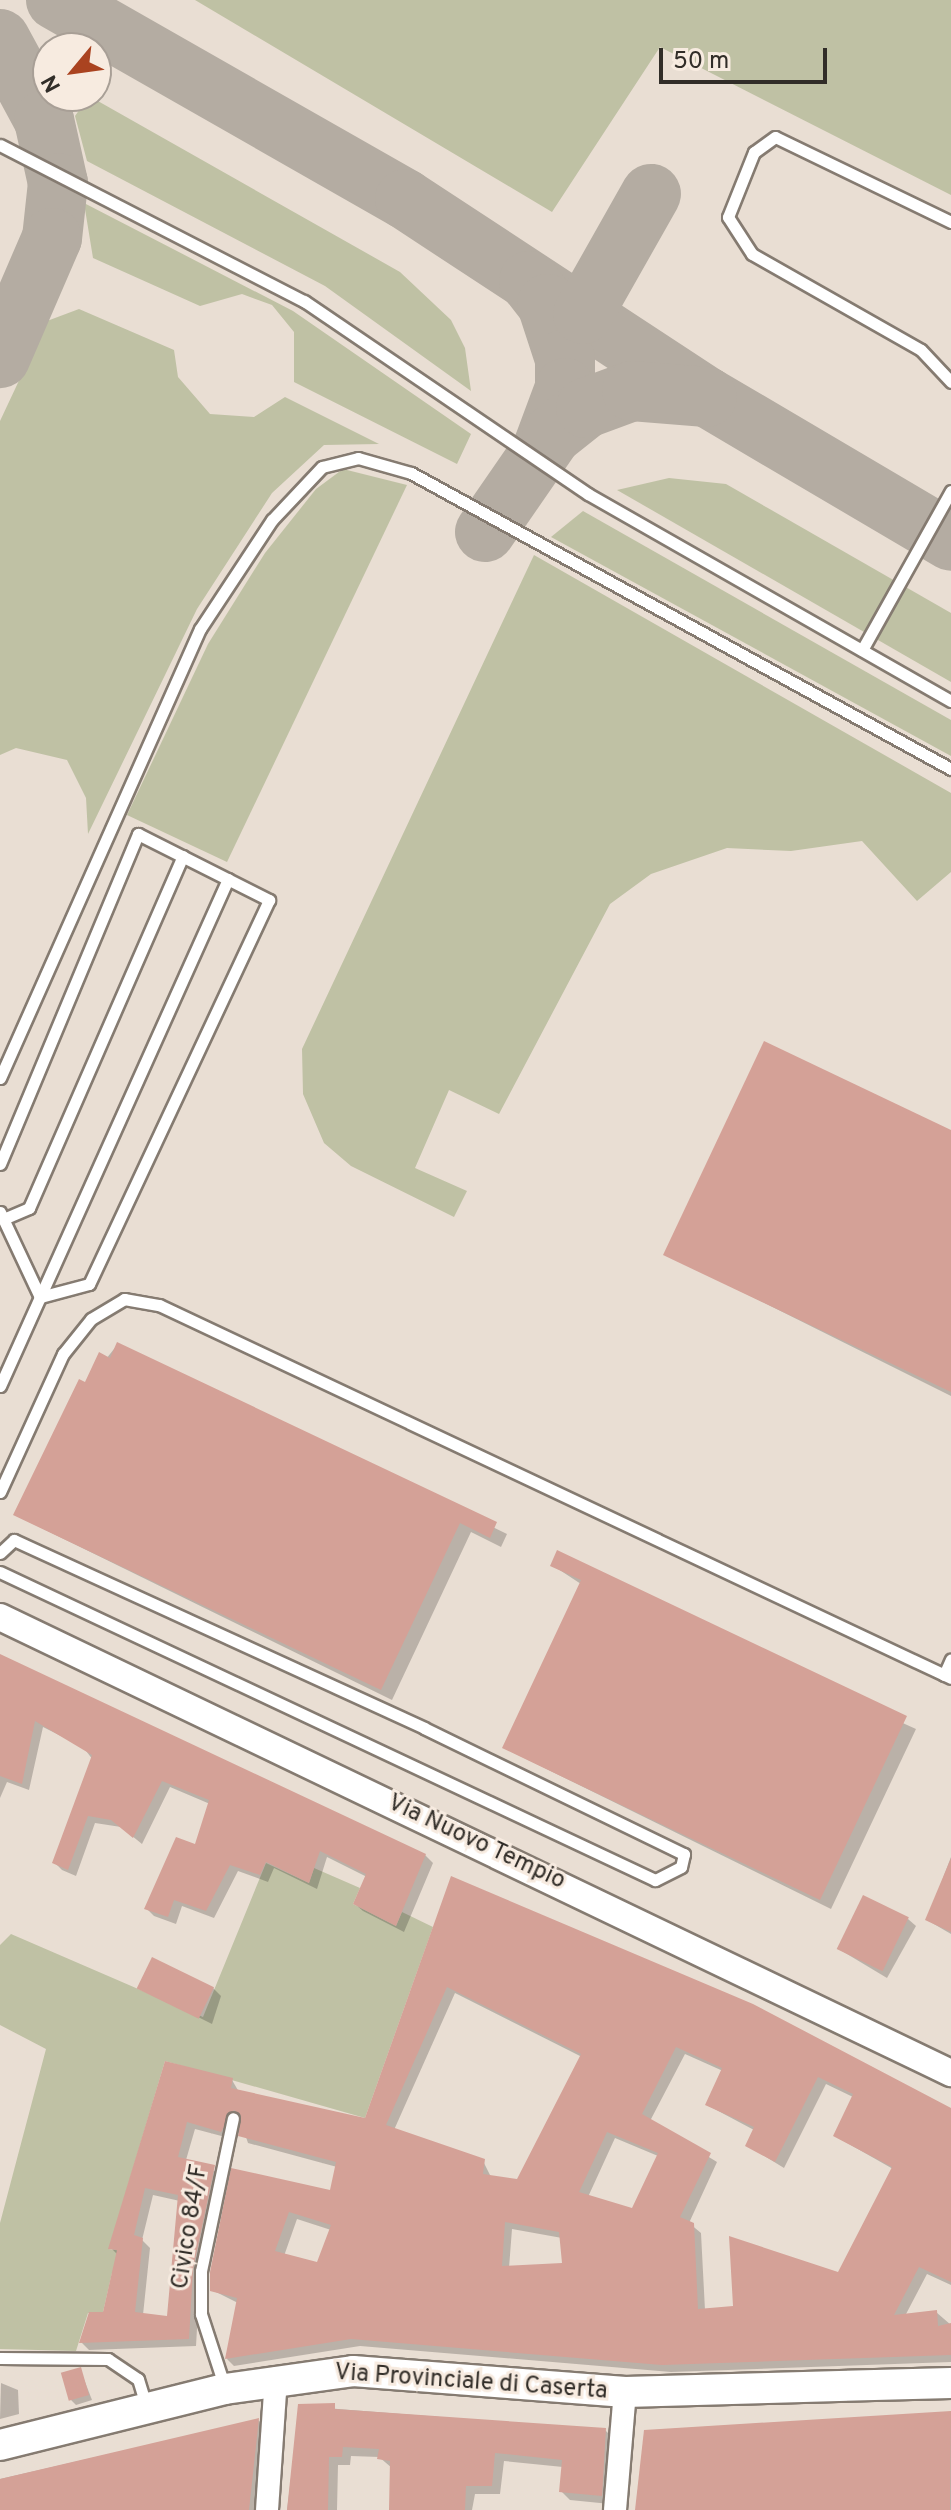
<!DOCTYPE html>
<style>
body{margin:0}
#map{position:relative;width:951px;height:2510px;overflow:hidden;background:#e9ded3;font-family:Overpass,sans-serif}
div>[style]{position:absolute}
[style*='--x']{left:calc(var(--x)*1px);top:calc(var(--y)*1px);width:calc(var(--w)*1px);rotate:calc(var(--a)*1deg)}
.green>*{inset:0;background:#bfc1a4}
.shadow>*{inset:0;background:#0003}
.taxiway>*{height:60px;margin:-30px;padding:0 30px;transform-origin:30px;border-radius:30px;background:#b4aca2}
.building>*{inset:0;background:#d4a197;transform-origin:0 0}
.roads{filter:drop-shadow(2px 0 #857b71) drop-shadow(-2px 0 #857b71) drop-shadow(0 2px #857b71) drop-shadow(0 -2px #857b71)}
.service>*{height:11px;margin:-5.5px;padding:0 5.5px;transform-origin:5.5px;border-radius:5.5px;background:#fff}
.minor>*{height:22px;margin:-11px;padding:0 11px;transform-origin:11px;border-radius:11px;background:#fff}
.tertiary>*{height:26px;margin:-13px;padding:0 13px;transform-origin:13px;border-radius:13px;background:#fff}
.secondary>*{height:30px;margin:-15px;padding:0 15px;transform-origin:15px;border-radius:15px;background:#fff}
span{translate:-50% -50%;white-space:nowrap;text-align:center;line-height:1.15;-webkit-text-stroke:6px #f7ebe0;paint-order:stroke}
.street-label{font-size:24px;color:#312d28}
.north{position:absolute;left:32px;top:32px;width:80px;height:80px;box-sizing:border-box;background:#f7ebe0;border:2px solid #a89f96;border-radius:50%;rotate:241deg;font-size:22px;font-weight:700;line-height:32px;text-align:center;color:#312d28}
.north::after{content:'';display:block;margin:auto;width:28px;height:36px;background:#aa4320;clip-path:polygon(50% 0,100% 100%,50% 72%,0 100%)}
.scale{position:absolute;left:659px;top:48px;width:168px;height:36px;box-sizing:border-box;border:4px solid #312d28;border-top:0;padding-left:10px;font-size:24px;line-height:28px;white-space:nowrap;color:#312d28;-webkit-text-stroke:6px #f7ebe0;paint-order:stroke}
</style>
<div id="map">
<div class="green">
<div style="clip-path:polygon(195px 0,951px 0,951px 195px,660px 47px,552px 212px)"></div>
<div style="clip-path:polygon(89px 96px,400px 272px,451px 320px,465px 348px,471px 391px,325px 286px,87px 161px,75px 116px)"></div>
<div style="clip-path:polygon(84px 203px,293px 311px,471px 434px,457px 464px,294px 382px,294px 332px,272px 305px,242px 294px,200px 306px,93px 258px)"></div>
<div style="clip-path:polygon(79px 309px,174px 350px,178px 377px,210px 414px,254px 417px,285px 397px,379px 444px,324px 445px,272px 493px,197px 609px,88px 834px,86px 798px,67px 760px,16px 748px,0 755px,0 421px,47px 321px)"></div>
<div style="clip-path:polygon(343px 469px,407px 485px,227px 862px,127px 815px,208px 644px,265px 553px,316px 489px)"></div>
<div style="clip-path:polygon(669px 478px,726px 484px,951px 613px,951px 682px,617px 490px)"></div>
<div style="clip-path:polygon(583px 511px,951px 720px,951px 756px,551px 537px)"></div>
<div style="clip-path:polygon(534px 555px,951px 793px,951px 872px,917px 901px,862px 841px,791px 851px,727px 848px,651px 874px,610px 904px,499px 1114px,449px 1090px,415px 1168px,467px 1191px,454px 1217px,351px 1166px,324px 1143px,303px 1094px,302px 1049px)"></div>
<div style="clip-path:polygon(266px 1863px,309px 1883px,314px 1868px,360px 1888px,353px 1904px,396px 1926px,402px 1912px,433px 1927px,365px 2118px,165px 2061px,109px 2249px,138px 2254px,134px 2276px,112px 2273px,103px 2312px,88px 2313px,76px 2351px,0 2349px,0 2223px,46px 2049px,0 2025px,0 1945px,11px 1934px,203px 2017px)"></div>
</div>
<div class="shadow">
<div style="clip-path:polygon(951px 1132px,951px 1396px,666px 1254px)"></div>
<div style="clip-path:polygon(118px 1344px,507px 1534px,501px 1547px,471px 1532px,392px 1700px,15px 1515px,86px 1384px)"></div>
<div style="clip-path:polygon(552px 1565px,916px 1729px,831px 1909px,504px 1748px,581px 1584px)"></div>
<div style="clip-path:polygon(0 1657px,425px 1855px,433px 1863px,404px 1932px,363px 1911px,355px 1904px,367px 1877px,327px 1857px,317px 1889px,274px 1868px,268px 1882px,238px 1871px,214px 1918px,182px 1906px,176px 1924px,154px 1916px,146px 1908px,196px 1846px,210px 1804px,170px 1787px,142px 1844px,121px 1827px,95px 1823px,76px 1876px,62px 1870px,54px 1862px,93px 1760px,83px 1747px,43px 1727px,29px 1790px,7px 1782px,0 1798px)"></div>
<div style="clip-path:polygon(951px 1857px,951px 1934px,927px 1920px)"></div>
<div style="clip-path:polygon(evenodd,452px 1878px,951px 2110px,951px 2285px,927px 2274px,905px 2316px,936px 2312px,951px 2325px,951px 2362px,671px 2372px,360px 2346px,234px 2366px,227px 2359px,238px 2303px,212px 2290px,233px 2171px,331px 2192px,337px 2167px,248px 2143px,239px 2116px,229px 2138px,195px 2129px,186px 2160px,221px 2174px,200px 2278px,196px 2346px,89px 2350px,81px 2342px,105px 2314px,118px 2255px,111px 2248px,166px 2063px,232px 2080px,239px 2092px,366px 2120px,452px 1878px,455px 1993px,582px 2057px,518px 2181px,491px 2177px,483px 2161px,394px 2130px,455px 1993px,452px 1878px,685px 2054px,723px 2071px,707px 2105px,754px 2130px,748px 2146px,784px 2168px,826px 2084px,853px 2097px,835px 2136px,893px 2169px,839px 2274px,736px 2308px,705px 2310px,701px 2233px,689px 2223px,717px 2162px,650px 2121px,685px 2054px,452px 1878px,615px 2138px,658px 2156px,633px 2211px,588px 2197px,615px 2138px,452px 1878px,153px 2195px,180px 2201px,169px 2318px,143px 2315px,150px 2248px,142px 2240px,153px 2195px,452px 1878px,297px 2219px,331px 2230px,319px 2265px,284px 2256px,297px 2219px,452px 1878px,512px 2229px,562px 2238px,564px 2265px,509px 2268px,512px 2229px)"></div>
<div style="clip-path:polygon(908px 1919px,916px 1926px,887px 1978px,837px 1948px)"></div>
<div style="clip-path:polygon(213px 1988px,221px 1996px,212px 2024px,142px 1989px)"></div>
<div style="clip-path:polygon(80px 2369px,92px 2400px,76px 2405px,71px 2400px)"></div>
<div style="clip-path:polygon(1px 2383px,18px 2390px,19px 2414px,0 2419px)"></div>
<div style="clip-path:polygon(300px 2406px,605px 2430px,614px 2439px,610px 2504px,570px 2500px,561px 2491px,563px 2467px,504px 2461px,500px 2494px,475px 2494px,472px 2510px,391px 2510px,392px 2468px,379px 2457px,351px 2456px,350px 2465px,338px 2465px,337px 2510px,287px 2510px)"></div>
<div style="clip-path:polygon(951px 2413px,951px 2510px,637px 2510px,646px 2432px)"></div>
<div style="clip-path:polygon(258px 2420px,266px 2427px,257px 2510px,0 2510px,0 2479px)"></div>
</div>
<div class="taxiway">
<div style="--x:56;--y:0;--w:402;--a:29.7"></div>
<div style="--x:405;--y:199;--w:361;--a:33.3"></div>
<div style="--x:707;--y:397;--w:283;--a:30.5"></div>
<div style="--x:0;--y:39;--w:92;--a:61.5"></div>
<div style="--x:44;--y:120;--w:65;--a:77.5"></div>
<div style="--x:58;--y:183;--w:55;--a:96.2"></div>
<div style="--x:52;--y:238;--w:131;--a:113.4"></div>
<div style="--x:529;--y:281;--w:29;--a:52"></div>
<div style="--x:547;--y:304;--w:58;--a:71.9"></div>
<div style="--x:565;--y:359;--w:29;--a:90"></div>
<div style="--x:565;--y:388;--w:63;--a:110.4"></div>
<div style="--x:583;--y:314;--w:138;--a:-60.5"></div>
<div style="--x:485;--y:532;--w:118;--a:-55.4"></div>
<div style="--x:552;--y:435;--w:43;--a:-38.5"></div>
<div style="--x:586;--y:408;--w:49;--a:-20.3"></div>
<div style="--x:632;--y:391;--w:75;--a:4.6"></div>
</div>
<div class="building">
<div style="clip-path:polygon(764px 1041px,951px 1130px,951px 1392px,663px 1255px)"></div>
<div style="clip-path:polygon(117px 1342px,497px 1522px,490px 1538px,460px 1523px,381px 1690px,13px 1515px,79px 1379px,85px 1382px,99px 1352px,110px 1358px)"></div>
<div style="clip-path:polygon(557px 1550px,907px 1716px,820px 1900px,502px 1748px,581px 1580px,550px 1566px)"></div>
<div style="clip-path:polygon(0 1654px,426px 1854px,396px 1926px,353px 1904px,366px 1874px,320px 1851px,309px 1883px,266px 1862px,260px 1875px,230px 1865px,206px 1911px,174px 1900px,168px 1917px,144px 1909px,176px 1837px,195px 1844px,209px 1800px,162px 1781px,133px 1838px,111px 1820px,88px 1816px,68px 1870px,52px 1863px,92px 1755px,35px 1721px,22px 1784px,0 1776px)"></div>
<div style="clip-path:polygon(951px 1858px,951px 1932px,925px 1920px)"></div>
<div style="clip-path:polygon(evenodd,451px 1876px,753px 2004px,951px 2108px,951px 2282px,919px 2267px,894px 2315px,937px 2310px,938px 2326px,951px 2323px,951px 2355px,662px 2365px,351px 2339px,225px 2359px,237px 2298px,210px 2291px,210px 2272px,231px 2168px,330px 2190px,336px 2162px,238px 2136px,241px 2116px,234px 2110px,221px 2132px,187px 2122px,178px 2157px,215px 2165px,193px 2269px,189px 2339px,79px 2343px,89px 2312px,103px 2312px,117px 2250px,108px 2249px,165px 2061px,233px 2078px,231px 2088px,365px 2118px,451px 1876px,447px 1987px,581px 2054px,517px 2179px,483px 2174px,485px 2159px,386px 2125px,447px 1987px,451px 1876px,676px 2047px,722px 2068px,705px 2105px,754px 2127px,745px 2146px,775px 2162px,818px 2077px,853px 2094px,833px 2136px,892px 2167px,838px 2272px,729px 2236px,733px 2306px,698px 2309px,694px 2223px,680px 2217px,711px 2153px,642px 2114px,676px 2047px,451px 1876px,607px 2132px,658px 2153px,632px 2208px,579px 2192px,607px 2132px,451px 1876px,145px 2188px,178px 2195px,167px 2316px,135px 2312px,143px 2238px,134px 2235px,145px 2188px,451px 1876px,289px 2212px,331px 2225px,317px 2262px,275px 2251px,289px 2212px,451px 1876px,505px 2222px,559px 2232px,562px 2263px,502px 2266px,505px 2222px)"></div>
<div style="left:863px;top:1895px;width:51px;height:60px;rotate:26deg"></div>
<div style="left:152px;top:1957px;width:69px;height:35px;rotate:26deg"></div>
<div style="left:81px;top:2367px;width:29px;height:21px;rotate:74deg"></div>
<div style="clip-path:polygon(335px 2403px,335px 2409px,606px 2428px,602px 2496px,559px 2492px,562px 2460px,495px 2453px,492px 2486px,466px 2486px,465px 2510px,389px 2510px,390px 2461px,377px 2459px,379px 2449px,343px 2447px,342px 2457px,329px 2457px,328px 2510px,287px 2510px,298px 2404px)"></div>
<div style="clip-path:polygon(951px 2411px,950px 2510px,635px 2510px,644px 2430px)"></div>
<div style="clip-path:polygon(259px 2418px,249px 2510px,0 2510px,0 2479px)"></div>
</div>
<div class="roads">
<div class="service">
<div style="--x:0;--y:145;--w:342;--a:27.2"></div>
<div style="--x:304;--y:301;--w:343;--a:34.2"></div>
<div style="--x:588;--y:494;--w:418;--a:29.7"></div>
<div style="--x:951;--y:222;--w:195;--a:-154.2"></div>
<div style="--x:775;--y:137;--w:26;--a:144"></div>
<div style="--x:754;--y:152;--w:70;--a:111.8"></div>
<div style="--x:728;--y:217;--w:44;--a:57"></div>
<div style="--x:752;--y:254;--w:194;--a:29.6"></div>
<div style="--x:921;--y:350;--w:44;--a:46.8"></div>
<div style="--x:862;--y:650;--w:182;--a:-60.8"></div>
<div style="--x:0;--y:1078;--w:492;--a:-66"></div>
<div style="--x:200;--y:629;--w:131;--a:-56.6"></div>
<div style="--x:272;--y:520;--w:73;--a:-46.7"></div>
<div style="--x:322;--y:467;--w:37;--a:-14"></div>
<div style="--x:358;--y:458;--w:55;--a:15.8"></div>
<div style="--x:411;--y:473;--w:616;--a:28.73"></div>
<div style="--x:0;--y:1164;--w:358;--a:-67.3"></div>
<div style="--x:138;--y:834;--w:147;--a:26.7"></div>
<div style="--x:269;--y:900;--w:424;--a:115.1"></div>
<div style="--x:89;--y:1284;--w:51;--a:165.1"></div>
<div style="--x:0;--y:1212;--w:94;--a:64.8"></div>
<div style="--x:8;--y:1217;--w:23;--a:-23"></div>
<div style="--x:29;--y:1208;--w:384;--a:-66.4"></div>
<div style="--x:0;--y:1386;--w:556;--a:-65.79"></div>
<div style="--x:0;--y:1492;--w:152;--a:-65.5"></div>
<div style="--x:63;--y:1354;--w:45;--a:-51.3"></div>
<div style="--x:91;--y:1319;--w:39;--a:-31"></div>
<div style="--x:124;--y:1299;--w:36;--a:10"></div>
<div style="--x:159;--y:1305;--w:875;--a:25.22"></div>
<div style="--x:0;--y:1553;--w:19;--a:-43"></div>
<div style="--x:14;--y:1540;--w:451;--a:24.6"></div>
<div style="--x:424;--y:1728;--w:289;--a:25.9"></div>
<div style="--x:684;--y:1854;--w:13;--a:103"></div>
<div style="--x:681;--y:1867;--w:29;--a:153"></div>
<div style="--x:655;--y:1880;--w:724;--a:-154.82"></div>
<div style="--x:944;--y:1675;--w:17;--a:-66"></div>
<div style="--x:0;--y:2358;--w:108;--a:0.5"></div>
<div style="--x:108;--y:2359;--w:36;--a:34"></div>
<div style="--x:138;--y:2379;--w:28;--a:73"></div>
<div style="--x:225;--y:2388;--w:78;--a:-108"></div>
<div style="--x:201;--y:2314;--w:43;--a:-90"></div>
<div style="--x:201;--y:2271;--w:156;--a:-78.2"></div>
</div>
<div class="minor">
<div style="--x:267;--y:2510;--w:132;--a:-86.1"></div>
<div style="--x:615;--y:2510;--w:118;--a:-85.2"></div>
</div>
<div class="tertiary">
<div style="--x:0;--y:1617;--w:1055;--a:25.62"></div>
</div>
<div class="secondary">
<div style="--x:0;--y:2445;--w:232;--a:-14"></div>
<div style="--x:225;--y:2389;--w:129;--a:-8"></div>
<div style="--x:353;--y:2371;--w:273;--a:4.4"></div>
<div style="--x:625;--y:2392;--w:326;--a:-1.6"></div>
</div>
</div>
<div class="street-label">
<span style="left:476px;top:1843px;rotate:25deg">Via Nuovo Tempio</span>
<span style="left:191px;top:2227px;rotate:-81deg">Civico 84/F</span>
<span style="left:471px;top:2383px;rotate:4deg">Via Provinciale di Caserta</span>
</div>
<div class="north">N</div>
<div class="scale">50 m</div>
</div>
